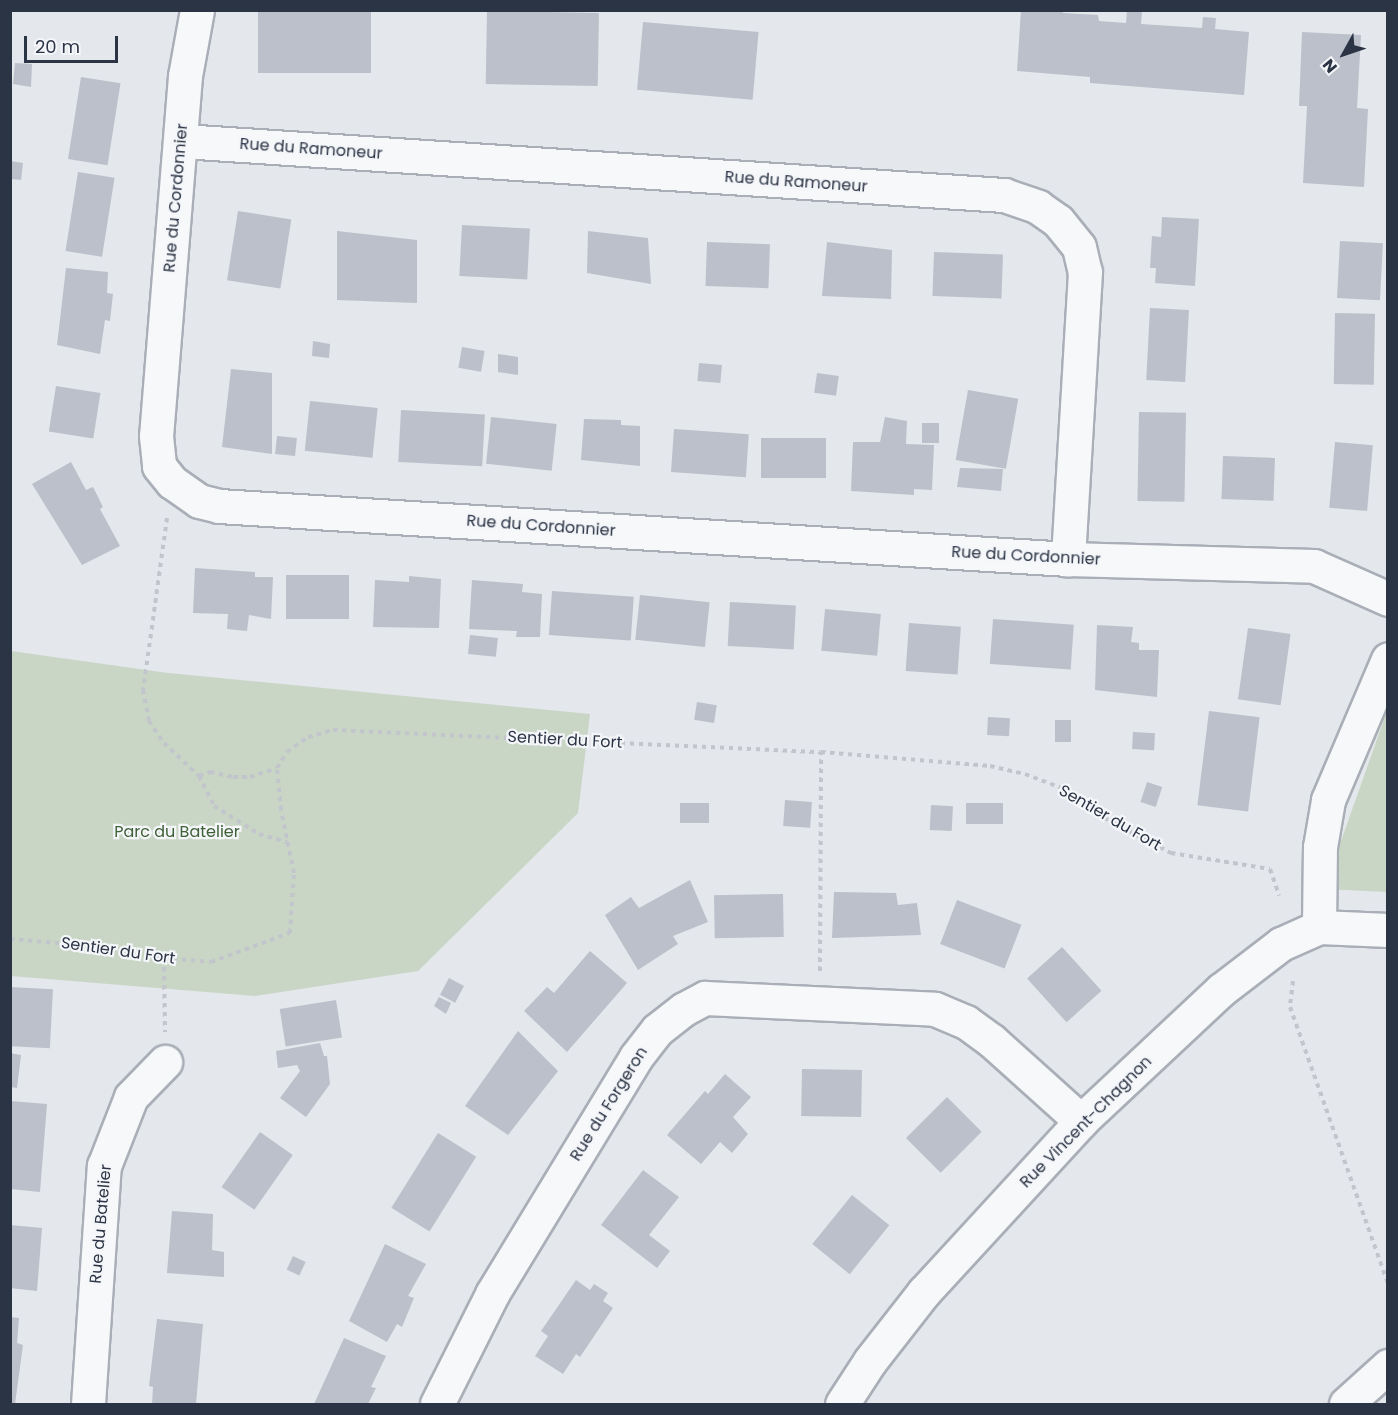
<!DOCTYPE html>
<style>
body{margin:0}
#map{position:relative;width:1398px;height:1415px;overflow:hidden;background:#e4e7ec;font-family:Poppins,sans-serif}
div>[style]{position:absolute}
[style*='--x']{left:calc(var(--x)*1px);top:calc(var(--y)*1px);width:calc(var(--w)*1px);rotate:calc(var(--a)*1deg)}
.green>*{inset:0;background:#c9d6c5}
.building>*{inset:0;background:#bbc0ca;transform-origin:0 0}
.path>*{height:4px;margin-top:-2px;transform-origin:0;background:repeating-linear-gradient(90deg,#c2c5cb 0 4.5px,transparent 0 9px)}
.roads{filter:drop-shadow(2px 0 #a9aeb7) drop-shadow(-2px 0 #a9aeb7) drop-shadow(0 2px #a9aeb7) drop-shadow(0 -2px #a9aeb7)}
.minor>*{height:33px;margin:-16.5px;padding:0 16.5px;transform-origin:16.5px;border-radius:16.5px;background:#f7f8fa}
.tertiary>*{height:33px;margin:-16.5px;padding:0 16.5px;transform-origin:16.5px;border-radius:16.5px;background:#f7f8fa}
span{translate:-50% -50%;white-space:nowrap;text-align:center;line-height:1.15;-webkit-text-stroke:4.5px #f4f6f9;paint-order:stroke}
.street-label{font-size:16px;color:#2b3445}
.park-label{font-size:16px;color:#3f6138}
.frame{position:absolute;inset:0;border:12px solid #2b3445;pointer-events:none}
.north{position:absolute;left:1314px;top:24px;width:60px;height:60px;-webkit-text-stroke:4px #f4f6f9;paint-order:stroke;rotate:230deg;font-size:16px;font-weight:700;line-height:24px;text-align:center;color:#2b3445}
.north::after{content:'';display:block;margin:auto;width:21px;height:27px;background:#2b3445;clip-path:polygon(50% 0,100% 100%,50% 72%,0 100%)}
.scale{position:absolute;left:24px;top:36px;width:94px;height:27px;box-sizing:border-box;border:3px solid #2b3445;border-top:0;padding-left:8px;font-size:18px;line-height:21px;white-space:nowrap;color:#2b3445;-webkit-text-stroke:4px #f4f6f9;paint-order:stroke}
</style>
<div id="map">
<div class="green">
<div style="clip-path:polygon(11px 651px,168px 673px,590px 714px,578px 813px,418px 971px,255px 996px,11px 976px)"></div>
<div style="clip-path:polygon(1387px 711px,1387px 892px,1324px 889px)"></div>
</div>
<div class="building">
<div style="left:258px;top:10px;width:113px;height:63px"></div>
<div style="clip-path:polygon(1021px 10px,1063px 10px,1063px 13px,1098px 15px,1099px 21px,1126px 23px,1127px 10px,1142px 11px,1141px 24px,1202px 28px,1203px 17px,1216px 18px,1215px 29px,1249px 32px,1244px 95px,1090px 83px,1090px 77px,1017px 71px)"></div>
<div style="left:487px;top:11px;width:112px;height:73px;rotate:1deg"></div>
<div style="left:643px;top:22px;width:116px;height:68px;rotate:5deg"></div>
<div style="clip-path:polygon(1302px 32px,1361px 35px,1357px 108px,1368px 109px,1364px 187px,1303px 183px,1307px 106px,1299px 106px)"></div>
<div style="clip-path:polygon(15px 63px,32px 64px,31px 87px,13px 84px)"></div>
<div style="left:81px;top:77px;width:40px;height:83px;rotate:9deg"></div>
<div style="clip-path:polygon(10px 161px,23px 163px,21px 180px,10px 179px)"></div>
<div style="left:78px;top:172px;width:37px;height:80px;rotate:9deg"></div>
<div style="left:238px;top:211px;width:54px;height:70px;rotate:9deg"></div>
<div style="clip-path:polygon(1162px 217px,1199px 219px,1195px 286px,1155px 283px,1156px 268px,1150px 268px,1152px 236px,1161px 237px)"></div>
<div style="left:462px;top:225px;width:68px;height:51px;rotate:3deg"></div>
<div style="clip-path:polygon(337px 231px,417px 240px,417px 303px,337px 300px)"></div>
<div style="clip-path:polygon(588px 231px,648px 238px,651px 284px,587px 273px)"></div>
<div style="left:1340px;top:241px;width:43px;height:57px;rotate:3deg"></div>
<div style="left:707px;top:242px;width:63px;height:44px;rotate:2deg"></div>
<div style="clip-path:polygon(827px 242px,892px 250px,891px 299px,822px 296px)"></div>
<div style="left:934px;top:252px;width:69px;height:44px;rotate:2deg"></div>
<div style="clip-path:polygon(66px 268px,108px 272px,107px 293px,113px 294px,110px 321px,105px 320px,100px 354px,57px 345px)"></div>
<div style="left:1150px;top:308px;width:39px;height:72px;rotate:3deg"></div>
<div style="left:1335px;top:313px;width:40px;height:71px;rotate:1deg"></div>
<div style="clip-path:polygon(313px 341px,330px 344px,329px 358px,312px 356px)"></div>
<div style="left:462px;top:347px;width:23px;height:21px;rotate:10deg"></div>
<div style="clip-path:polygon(498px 354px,518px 357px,518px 375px,498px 372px)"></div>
<div style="left:699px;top:363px;width:23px;height:18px;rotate:5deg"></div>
<div style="clip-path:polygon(231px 369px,272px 373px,272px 454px,222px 447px)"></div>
<div style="left:817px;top:373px;width:22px;height:20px;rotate:8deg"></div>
<div style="left:56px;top:386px;width:45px;height:46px;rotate:9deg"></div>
<div style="left:968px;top:390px;width:51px;height:71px;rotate:10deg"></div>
<div style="left:310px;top:401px;width:68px;height:50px;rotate:6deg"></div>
<div style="left:401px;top:410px;width:84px;height:52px;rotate:3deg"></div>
<div style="left:1139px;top:412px;width:47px;height:89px;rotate:1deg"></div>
<div style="left:491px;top:417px;width:66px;height:47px;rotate:6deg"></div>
<div style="clip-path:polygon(885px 417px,907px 421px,906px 444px,934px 445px,932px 490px,914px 489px,914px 495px,851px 491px,853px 442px,880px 442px)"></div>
<div style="clip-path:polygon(584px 419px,621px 420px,621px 425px,640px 426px,640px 466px,581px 460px)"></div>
<div style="left:922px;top:423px;width:17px;height:20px"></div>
<div style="left:674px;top:429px;width:75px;height:43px;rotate:4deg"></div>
<div style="left:277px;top:436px;width:20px;height:18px;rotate:6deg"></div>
<div style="left:761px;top:438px;width:65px;height:40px"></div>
<div style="left:1335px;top:442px;width:38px;height:66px;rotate:5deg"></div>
<div style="left:1223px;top:456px;width:52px;height:43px;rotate:2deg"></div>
<div style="clip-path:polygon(71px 462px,86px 490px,93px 487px,103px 507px,100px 509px,120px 546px,82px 565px,32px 484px)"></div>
<div style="clip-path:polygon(960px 468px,1003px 469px,1001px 491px,957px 487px)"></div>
<div style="clip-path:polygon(195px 568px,255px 572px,255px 577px,273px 577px,271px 619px,249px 615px,247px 631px,227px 629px,228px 614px,193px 613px)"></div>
<div style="left:286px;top:575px;width:63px;height:44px"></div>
<div style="clip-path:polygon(409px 576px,441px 579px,439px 628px,373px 627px,375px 580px,409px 582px)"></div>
<div style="clip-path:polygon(472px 580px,523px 584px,522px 592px,542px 594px,540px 637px,516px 637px,517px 631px,469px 629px)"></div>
<div style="left:552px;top:591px;width:82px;height:44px;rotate:4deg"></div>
<div style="left:640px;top:595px;width:70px;height:45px;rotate:6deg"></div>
<div style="left:730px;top:602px;width:66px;height:44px;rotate:3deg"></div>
<div style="left:825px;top:609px;width:56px;height:42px;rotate:5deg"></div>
<div style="left:993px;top:619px;width:81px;height:45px;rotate:4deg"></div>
<div style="left:909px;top:623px;width:52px;height:48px;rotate:4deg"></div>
<div style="clip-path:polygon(1097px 625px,1133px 627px,1131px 642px,1139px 643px,1139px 650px,1159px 650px,1157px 697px,1095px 690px)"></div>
<div style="left:1248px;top:628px;width:43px;height:72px;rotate:8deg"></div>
<div style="left:470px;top:635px;width:28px;height:19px;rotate:6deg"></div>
<div style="left:697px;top:702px;width:20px;height:18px;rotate:9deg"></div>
<div style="left:1209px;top:711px;width:51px;height:95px;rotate:7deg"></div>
<div style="left:988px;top:717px;width:22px;height:18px;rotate:3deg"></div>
<div style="left:1055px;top:720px;width:16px;height:22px"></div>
<div style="left:1133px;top:732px;width:22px;height:17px;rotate:3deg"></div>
<div style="left:1147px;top:782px;width:16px;height:21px;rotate:18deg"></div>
<div style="left:785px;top:800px;width:27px;height:26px;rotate:4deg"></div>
<div style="left:709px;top:803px;width:20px;height:29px;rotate:90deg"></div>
<div style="left:1003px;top:803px;width:21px;height:37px;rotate:90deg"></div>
<div style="left:931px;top:805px;width:22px;height:25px;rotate:3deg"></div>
<div style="clip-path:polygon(690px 880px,708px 922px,673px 936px,678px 944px,638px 970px,605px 915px,631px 897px,639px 908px)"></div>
<div style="clip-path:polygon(834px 892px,896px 893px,898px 905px,917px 903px,921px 935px,832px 938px)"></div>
<div style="left:783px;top:894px;width:43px;height:69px;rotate:89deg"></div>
<div style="left:957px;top:900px;width:69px;height:47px;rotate:21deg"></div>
<div style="left:1062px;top:947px;width:59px;height:47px;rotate:48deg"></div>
<div style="clip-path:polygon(590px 951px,627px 983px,567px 1052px,524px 1011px,547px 987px,554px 993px)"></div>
<div style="left:449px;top:978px;width:17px;height:19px;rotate:28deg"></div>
<div style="left:10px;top:987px;width:43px;height:59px;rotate:3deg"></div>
<div style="clip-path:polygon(439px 997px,451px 1003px,446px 1014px,434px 1006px)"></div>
<div style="left:336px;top:1000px;width:38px;height:57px;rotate:81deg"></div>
<div style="clip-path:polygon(518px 1031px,558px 1071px,508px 1135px,465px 1106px)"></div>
<div style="clip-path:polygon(320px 1043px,324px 1056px,327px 1056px,330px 1084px,306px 1117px,280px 1098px,300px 1071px,297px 1065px,278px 1068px,276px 1051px)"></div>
<div style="clip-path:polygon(10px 1053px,21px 1055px,17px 1088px,10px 1087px)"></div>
<div style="left:802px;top:1069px;width:60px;height:47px;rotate:1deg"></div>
<div style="clip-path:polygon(725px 1074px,751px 1097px,733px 1117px,748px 1134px,732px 1153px,720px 1142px,701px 1164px,667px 1135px,705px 1091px,708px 1094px)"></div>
<div style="left:947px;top:1097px;width:49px;height:58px;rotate:45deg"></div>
<div style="clip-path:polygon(10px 1101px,47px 1104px,40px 1192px,10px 1189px)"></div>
<div style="left:260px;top:1132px;width:40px;height:67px;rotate:35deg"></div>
<div style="left:438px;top:1133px;width:45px;height:88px;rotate:32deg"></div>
<div style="clip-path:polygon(643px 1170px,679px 1197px,649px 1235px,670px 1251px,657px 1268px,601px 1225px)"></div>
<div style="left:852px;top:1195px;width:48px;height:63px;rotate:39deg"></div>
<div style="clip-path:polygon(172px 1211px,213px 1214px,212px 1250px,224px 1252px,224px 1277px,167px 1273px)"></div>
<div style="clip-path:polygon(10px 1225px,42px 1228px,37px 1291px,10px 1288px)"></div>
<div style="clip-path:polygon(385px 1244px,426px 1264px,408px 1296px,414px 1298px,402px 1327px,397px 1324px,387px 1342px,349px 1321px)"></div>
<div style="left:293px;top:1256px;width:14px;height:15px;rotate:25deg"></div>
<div style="clip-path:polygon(576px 1280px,590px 1290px,594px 1284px,608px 1293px,603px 1301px,613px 1308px,580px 1357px,576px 1354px,563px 1374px,535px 1356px,548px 1336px,541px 1331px)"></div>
<div style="clip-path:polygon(10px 1317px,19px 1318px,17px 1343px,23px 1345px,15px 1404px,10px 1404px)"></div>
<div style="clip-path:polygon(157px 1319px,203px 1324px,196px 1404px,152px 1404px,153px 1387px,149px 1386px)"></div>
<div style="clip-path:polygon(344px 1338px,386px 1356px,371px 1387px,376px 1388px,368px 1404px,314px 1404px)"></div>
</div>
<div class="path">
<div style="--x:167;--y:518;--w:174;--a:97.9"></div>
<div style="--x:143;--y:690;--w:32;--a:79"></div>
<div style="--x:149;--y:721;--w:27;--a:56"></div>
<div style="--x:164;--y:743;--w:48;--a:43.3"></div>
<div style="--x:199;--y:776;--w:34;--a:63"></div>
<div style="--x:214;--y:806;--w:53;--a:31.9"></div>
<div style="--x:259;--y:834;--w:29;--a:16"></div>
<div style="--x:199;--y:776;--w:12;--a:-20"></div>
<div style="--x:210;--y:772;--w:24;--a:12"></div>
<div style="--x:233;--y:777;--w:17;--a:0"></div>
<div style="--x:250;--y:777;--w:28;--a:-18"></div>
<div style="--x:10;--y:939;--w:82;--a:4.9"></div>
<div style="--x:92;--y:946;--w:73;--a:9.5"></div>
<div style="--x:164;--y:958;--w:47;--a:4.9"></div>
<div style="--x:211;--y:962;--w:84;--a:-20.2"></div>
<div style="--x:290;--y:933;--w:60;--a:-86.2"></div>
<div style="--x:294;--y:873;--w:64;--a:-101.7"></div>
<div style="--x:281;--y:810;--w:42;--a:-95.4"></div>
<div style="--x:277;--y:768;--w:19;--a:-58"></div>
<div style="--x:287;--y:752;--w:26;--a:-36"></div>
<div style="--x:308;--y:737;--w:26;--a:-16"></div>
<div style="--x:333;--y:730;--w:488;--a:2.6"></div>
<div style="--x:821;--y:752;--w:170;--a:4.7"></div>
<div style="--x:990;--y:766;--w:36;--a:13"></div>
<div style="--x:1025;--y:774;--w:39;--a:21"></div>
<div style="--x:1061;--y:788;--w:52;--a:34.9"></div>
<div style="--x:1104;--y:818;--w:76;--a:27.6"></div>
<div style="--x:1171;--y:853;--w:100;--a:9.2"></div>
<div style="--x:1270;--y:869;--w:28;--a:71"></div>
<div style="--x:164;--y:958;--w:74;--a:89.2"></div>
<div style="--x:820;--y:971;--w:219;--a:-89.7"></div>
<div style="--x:1293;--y:981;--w:26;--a:97"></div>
<div style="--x:1290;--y:1007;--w:293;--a:70.5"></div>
</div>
<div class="roads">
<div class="minor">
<div style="--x:197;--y:10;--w:67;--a:100.3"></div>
<div style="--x:185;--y:76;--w:361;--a:94.6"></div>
<div style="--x:156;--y:436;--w:30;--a:84"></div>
<div style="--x:159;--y:466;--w:21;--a:51"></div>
<div style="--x:172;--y:482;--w:33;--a:35"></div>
<div style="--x:199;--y:501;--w:21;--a:14"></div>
<div style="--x:219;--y:506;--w:851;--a:3.57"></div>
<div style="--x:1068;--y:559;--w:246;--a:1.6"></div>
<div style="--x:1314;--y:566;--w:81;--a:24"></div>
<div style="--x:182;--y:141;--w:824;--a:3.76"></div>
<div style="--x:1004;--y:195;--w:36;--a:19"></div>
<div style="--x:1038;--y:207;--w:24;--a:35"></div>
<div style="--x:1058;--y:221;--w:33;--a:51"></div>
<div style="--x:1079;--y:247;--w:26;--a:77"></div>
<div style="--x:1085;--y:272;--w:288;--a:93.4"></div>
<div style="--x:1319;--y:927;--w:80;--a:-89.3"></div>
<div style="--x:1320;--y:847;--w:48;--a:-80.3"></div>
<div style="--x:1328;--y:800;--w:153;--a:-66.9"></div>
<div style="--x:88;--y:1404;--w:239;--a:-86.2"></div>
<div style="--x:104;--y:1166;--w:74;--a:-68.6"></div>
<div style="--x:131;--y:1097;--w:49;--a:-45.8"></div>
<div style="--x:437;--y:1404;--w:123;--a:-63.4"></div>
<div style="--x:492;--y:1294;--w:277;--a:-58.7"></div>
<div style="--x:636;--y:1057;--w:34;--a:-52"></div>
<div style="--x:657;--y:1030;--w:34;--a:-38"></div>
<div style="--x:684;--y:1009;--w:24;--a:-28"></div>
<div style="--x:705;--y:998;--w:230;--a:2.7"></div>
<div style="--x:935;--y:1009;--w:34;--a:23"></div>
<div style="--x:966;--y:1022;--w:32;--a:36"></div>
<div style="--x:992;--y:1041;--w:120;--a:42"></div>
<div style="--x:1346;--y:1404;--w:57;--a:-42.1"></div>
</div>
<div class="tertiary">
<div style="--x:842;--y:1404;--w:51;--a:-56.9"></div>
<div style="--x:870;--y:1361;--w:88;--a:-52"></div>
<div style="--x:924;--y:1292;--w:232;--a:-47.4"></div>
<div style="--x:1081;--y:1121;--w:192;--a:-43.1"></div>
<div style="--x:1221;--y:990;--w:76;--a:-37.5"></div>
<div style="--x:1281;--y:944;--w:42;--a:-24.1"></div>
<div style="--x:1319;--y:927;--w:69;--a:2.5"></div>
</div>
</div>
<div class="street-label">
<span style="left:311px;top:149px;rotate:4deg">Rue du Ramoneur</span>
<span style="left:796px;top:182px;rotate:4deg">Rue du Ramoneur</span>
<span style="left:176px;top:198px;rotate:-85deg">Rue du Cordonnier</span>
<span style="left:541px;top:526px;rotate:4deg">Rue du Cordonnier</span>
<span style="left:1026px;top:556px;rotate:3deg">Rue du Cordonnier</span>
<span style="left:565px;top:740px;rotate:3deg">Sentier du Fort</span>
<span style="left:1110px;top:818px;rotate:30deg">Sentier du Fort</span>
<span style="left:118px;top:951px;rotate:8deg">Sentier du Fort</span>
<span style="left:609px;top:1104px;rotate:-58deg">Rue du Forgeron</span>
<span style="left:1086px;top:1122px;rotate:-45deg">Rue Vincent-Chagnon</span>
<span style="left:101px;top:1224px;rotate:-85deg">Rue du Batelier</span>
</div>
<div class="park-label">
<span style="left:177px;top:832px">Parc du Batelier</span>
</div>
<div class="frame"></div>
<div class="north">N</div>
<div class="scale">20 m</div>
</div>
